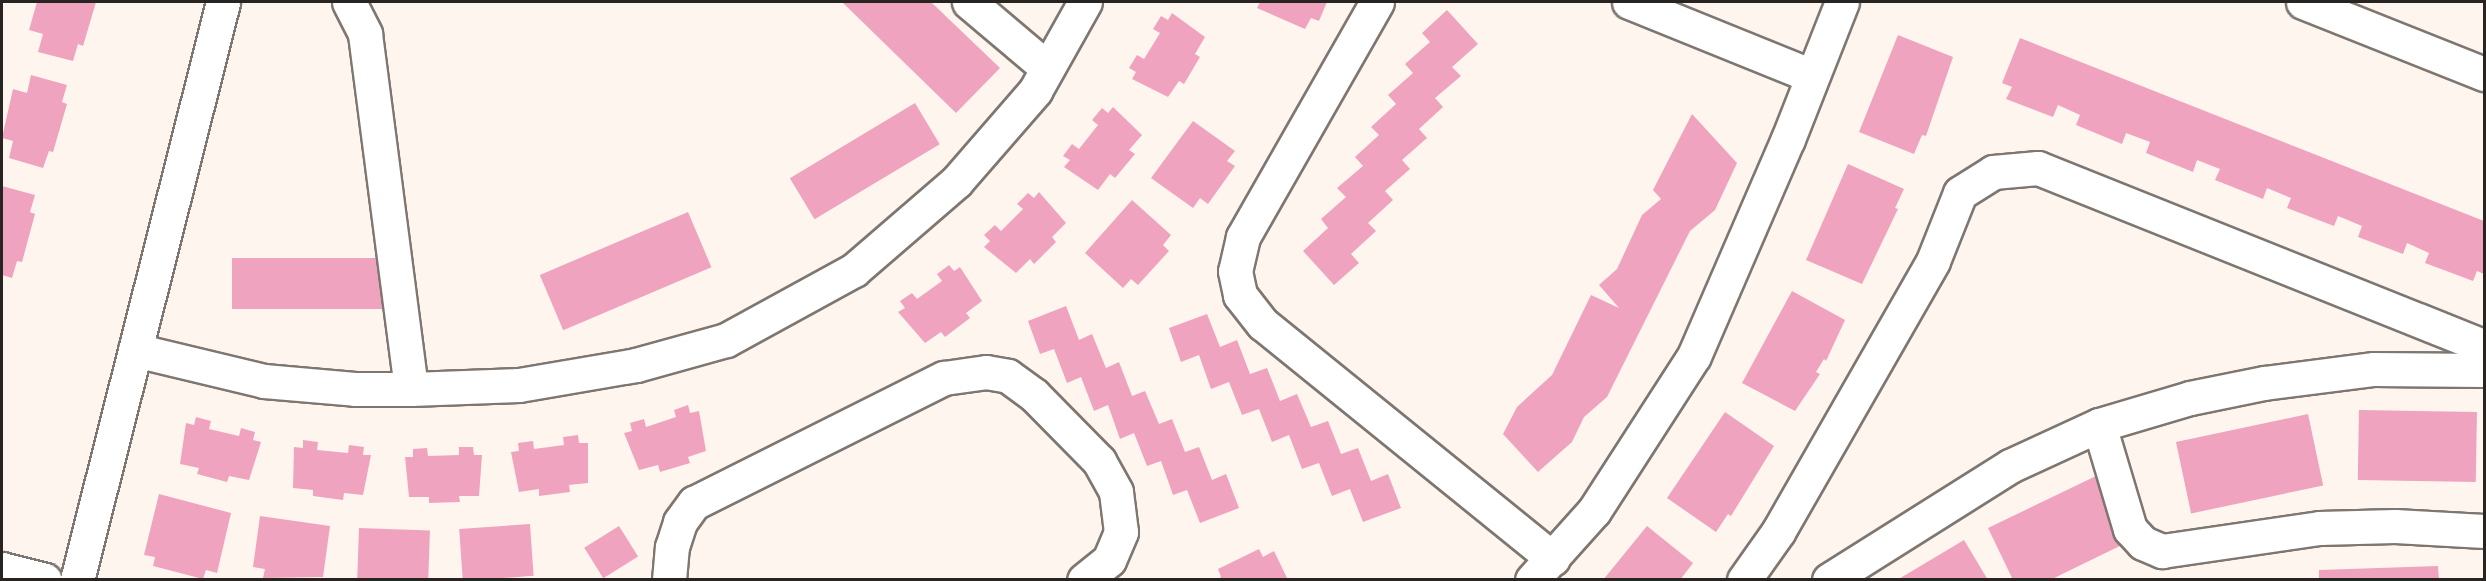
<!DOCTYPE html>
<style>
body{margin:0}
#map{position:relative;width:2486px;height:581px;overflow:hidden;background:#fef6ee;font-family:Raleway,sans-serif}
div>[style]{position:absolute}
[style*='--x']{left:calc(var(--x)*1px);top:calc(var(--y)*1px);width:calc(var(--w)*1px);rotate:calc(var(--a)*1deg)}
.building>*{inset:0;background:#f0a3bf;transform-origin:0 0}
.roads{filter:drop-shadow(2px 0 #7e7670) drop-shadow(-2px 0 #7e7670) drop-shadow(0 2px #7e7670) drop-shadow(0 -2px #7e7670)}
.minor>*{height:33px;margin:-16.5px;padding:0 16.5px;transform-origin:16.5px;border-radius:16.5px;background:#fff}
span{translate:-50% -50%;white-space:nowrap;text-align:center;line-height:1.15;-webkit-text-stroke:4.5px #fff;paint-order:stroke}
.frame{position:absolute;inset:0;border:3px solid #272421;pointer-events:none}
</style>
<div id="map">
<div class="building">
<div style="clip-path:polygon(37px 2px,96px 2px,83px 46px,78px 44px,73px 61px,38px 52px,43px 34px,29px 30px)"></div>
<div style="clip-path:polygon(842px 2px,931px 2px,1000px 68px,956px 113px)"></div>
<div style="clip-path:polygon(1260px 2px,1327px 2px,1319px 21px,1311px 18px,1305px 29px,1257px 8px)"></div>
<div style="clip-path:polygon(1447px 10px,1478px 44px,1452px 67px,1461px 76px,1435px 98px,1443px 107px,1419px 129px,1427px 138px,1402px 160px,1410px 169px,1385px 191px,1393px 200px,1368px 223px,1376px 231px,1351px 254px,1359px 263px,1334px 285px,1303px 251px,1328px 228px,1321px 219px,1346px 197px,1337px 188px,1363px 166px,1355px 157px,1379px 135px,1371px 127px,1396px 104px,1388px 95px,1413px 73px,1405px 64px,1430px 42px,1422px 33px)"></div>
<div style="clip-path:polygon(1172px 13px,1205px 37px,1195px 54px,1200px 57px,1184px 84px,1179px 81px,1168px 97px,1132px 79px,1136px 72px,1129px 68px,1137px 55px,1144px 59px,1160px 33px,1153px 29px,1161px 16px,1168px 20px)"></div>
<div style="clip-path:polygon(1898px 35px,1953px 57px,1926px 136px,1922px 135px,1914px 154px,1859px 132px)"></div>
<div style="clip-path:polygon(2020px 38px,2484px 221px,2484px 274px,2477px 271px,2473px 281px,2425px 263px,2429px 253px,2407px 243px,2403px 254px,2358px 237px,2362px 226px,2338px 216px,2334px 226px,2287px 208px,2291px 198px,2267px 188px,2263px 199px,2215px 180px,2220px 169px,2197px 160px,2193px 172px,2146px 153px,2150px 142px,2126px 133px,2122px 144px,2076px 125px,2080px 115px,2058px 105px,2053px 117px,2006px 99px,2012px 87px,2002px 83px)"></div>
<div style="clip-path:polygon(31px 75px,67px 85px,62px 102px,67px 104px,53px 152px,49px 151px,43px 168px,9px 158px,13px 141px,2px 138px,13px 89px,27px 93px)"></div>
<div style="left:915px;top:103px;width:48px;height:146px;rotate:59deg"></div>
<div style="clip-path:polygon(1113px 107px,1142px 135px,1129px 150px,1135px 154px,1115px 178px,1110px 174px,1098px 190px,1064px 167px,1070px 160px,1063px 156px,1072px 144px,1079px 149px,1098px 125px,1092px 120px,1102px 108px,1108px 113px)"></div>
<div style="clip-path:polygon(1692px 114px,1737px 163px,1715px 210px,1690px 231px,1607px 397px,1584px 417px,1572px 442px,1538px 472px,1503px 434px,1517px 407px,1552px 375px,1591px 295px,1619px 308px,1599px 285px,1617px 269px,1642px 215px,1661px 199px,1653px 190px)"></div>
<div style="clip-path:polygon(1193px 121px,1235px 151px,1227px 161px,1235px 166px,1208px 204px,1200px 198px,1193px 208px,1151px 178px)"></div>
<div style="clip-path:polygon(1848px 164px,1904px 189px,1895px 208px,1898px 209px,1862px 284px,1806px 260px)"></div>
<div style="clip-path:polygon(2px 186px,35px 195px,30px 212px,35px 214px,22px 262px,17px 261px,12px 278px,2px 275px)"></div>
<div style="clip-path:polygon(1039px 192px,1066px 223px,1052px 237px,1056px 242px,1034px 264px,1030px 259px,1016px 273px,984px 247px,990px 241px,984px 235px,995px 225px,1001px 231px,1023px 209px,1017px 204px,1028px 193px,1034px 198px)"></div>
<div style="clip-path:polygon(1132px 200px,1171px 235px,1163px 245px,1169px 251px,1138px 285px,1131px 279px,1123px 288px,1085px 253px)"></div>
<div style="left:688px;top:212px;width:60px;height:161px;rotate:67deg"></div>
<div style="left:232px;top:258px;width:151px;height:51px"></div>
<div style="clip-path:polygon(949px 265px,954px 271px,960px 267px,982px 301px,966px 313px,970px 318px,945px 337px,941px 332px,925px 343px,898px 312px,905px 308px,900px 301px,912px 293px,917px 299px,942px 281px,937px 274px)"></div>
<div style="clip-path:polygon(1792px 291px,1845px 320px,1826px 361px,1824px 359px,1816px 372px,1820px 374px,1795px 411px,1742px 383px)"></div>
<div style="clip-path:polygon(1066px 306px,1079px 340px,1092px 334px,1106px 368px,1119px 362px,1132px 396px,1145px 391px,1159px 424px,1172px 419px,1185px 452px,1199px 447px,1212px 480px,1226px 474px,1239px 508px,1200px 523px,1187px 490px,1173px 495px,1161px 461px,1147px 466px,1134px 433px,1120px 439px,1108px 405px,1094px 411px,1081px 377px,1067px 383px,1054px 349px,1040px 354px,1028px 321px)"></div>
<div style="clip-path:polygon(1207px 314px,1220px 347px,1237px 340px,1250px 374px,1267px 368px,1280px 401px,1297px 394px,1311px 427px,1328px 421px,1341px 454px,1358px 448px,1371px 481px,1388px 474px,1401px 508px,1363px 522px,1350px 489px,1332px 496px,1319px 463px,1302px 469px,1289px 435px,1272px 442px,1259px 409px,1242px 415px,1229px 382px,1211px 389px,1199px 355px,1181px 362px,1169px 328px)"></div>
<div style="clip-path:polygon(688px 405px,690px 413px,699px 411px,706px 451px,688px 457px,690px 463px,660px 472px,658px 465px,639px 470px,624px 433px,632px 431px,630px 423px,644px 419px,646px 427px,676px 417px,674px 410px)"></div>
<div style="left:2359px;top:410px;width:118px;height:70px;rotate:1deg"></div>
<div style="clip-path:polygon(1725px 412px,1774px 446px,1731px 516px,1728px 514px,1716px 532px,1667px 498px)"></div>
<div style="left:2308px;top:414px;width:73px;height:135px;rotate:78deg"></div>
<div style="clip-path:polygon(196px 417px,211px 421px,209px 429px,239px 436px,241px 428px,255px 432px,253px 440px,261px 442px,249px 480px,229px 476px,227px 482px,197px 474px,199px 468px,180px 464px,186px 423px,194px 425px)"></div>
<div style="clip-path:polygon(578px 435px,579px 443px,588px 443px,588px 483px,569px 485px,570px 492px,539px 496px,539px 489px,519px 492px,511px 452px,519px 451px,518px 443px,533px 441px,534px 449px,564px 445px,563px 437px)"></div>
<div style="clip-path:polygon(303px 440px,318px 442px,317px 450px,348px 453px,349px 445px,364px 447px,363px 455px,371px 455px,363px 495px,344px 493px,343px 500px,313px 496px,313px 490px,293px 488px,294px 447px,303px 448px)"></div>
<div style="clip-path:polygon(459px 447px,473px 447px,474px 455px,482px 455px,479px 496px,459px 496px,460px 502px,429px 503px,429px 497px,409px 497px,405px 457px,413px 457px,413px 449px,427px 448px,428px 456px,459px 455px)"></div>
<div style="clip-path:polygon(2096px 476px,2128px 542px,2050px 580px,2013px 580px,1988px 528px)"></div>
<div style="clip-path:polygon(159px 494px,231px 513px,217px 573px,206px 570px,203px 579px,153px 566px,155px 557px,144px 555px)"></div>
<div style="clip-path:polygon(260px 516px,330px 526px,323px 577px,263px 578px,265px 569px,253px 567px)"></div>
<div style="left:530px;top:524px;width:52px;height:71px;rotate:86deg"></div>
<div style="left:619px;top:526px;width:36px;height:41px;rotate:58deg"></div>
<div style="clip-path:polygon(1647px 526px,1693px 563px,1680px 580px,1603px 580px)"></div>
<div style="left:359px;top:528px;width:71px;height:52px;rotate:2deg"></div>
<div style="clip-path:polygon(1964px 540px,1988px 580px,1897px 580px)"></div>
<div style="clip-path:polygon(1259px 549px,1263px 557px,1274px 551px,1288px 580px,1217px 580px,1221px 577px,1218px 569px)"></div>
<div style="clip-path:polygon(2438px 566px,2439px 580px,2319px 580px,2319px 570px)"></div>
</div>
<div class="roads">
<div class="minor">
<div style="--x:349;--y:2;--w:36;--a:63"></div>
<div style="--x:365;--y:34;--w:358;--a:82.6"></div>
<div style="--x:969;--y:2;--w:102;--a:40.2"></div>
<div style="--x:1377;--y:2;--w:271;--a:119.7"></div>
<div style="--x:1243;--y:237;--w:35;--a:103"></div>
<div style="--x:1235;--y:271;--w:25;--a:78"></div>
<div style="--x:1240;--y:295;--w:37;--a:52"></div>
<div style="--x:1263;--y:324;--w:373;--a:39"></div>
<div style="--x:1629;--y:2;--w:197;--a:22"></div>
<div style="--x:2303;--y:2;--w:195;--a:21.7"></div>
<div style="--x:135;--y:350;--w:133;--a:13.5"></div>
<div style="--x:264;--y:381;--w:91;--a:5"></div>
<div style="--x:355;--y:389;--w:56;--a:0"></div>
<div style="--x:411;--y:389;--w:108;--a:-2.1"></div>
<div style="--x:519;--y:385;--w:119;--a:-9.7"></div>
<div style="--x:636;--y:365;--w:93;--a:-15.5"></div>
<div style="--x:726;--y:340;--w:146;--a:-28.7"></div>
<div style="--x:854;--y:270;--w:135;--a:-40.8"></div>
<div style="--x:956;--y:182;--w:121;--a:-49"></div>
<div style="--x:1035;--y:91;--w:102;--a:-60.7"></div>
<div style="--x:2099;--y:425;--w:109;--a:73.4"></div>
<div style="--x:2130;--y:529;--w:19;--a:47"></div>
<div style="--x:2143;--y:543;--w:21;--a:23"></div>
<div style="--x:2162;--y:551;--w:159;--a:-8.3"></div>
<div style="--x:2319;--y:528;--w:76;--a:-1.5"></div>
<div style="--x:2395;--y:526;--w:89;--a:3.2"></div>
<div style="--x:2;--y:569;--w:44;--a:14.3"></div>
<div style="--x:77;--y:580;--w:596;--a:-75.82"></div>
<div style="--x:669;--y:580;--w:33;--a:-85"></div>
<div style="--x:672;--y:547;--w:26;--a:-72"></div>
<div style="--x:680;--y:522;--w:24;--a:-54"></div>
<div style="--x:694;--y:503;--w:280;--a:-26.6"></div>
<div style="--x:944;--y:378;--w:42;--a:-8.1"></div>
<div style="--x:986;--y:372;--w:22;--a:10"></div>
<div style="--x:1008;--y:376;--w:32;--a:36"></div>
<div style="--x:1034;--y:395;--w:93;--a:45.4"></div>
<div style="--x:1099;--y:461;--w:35;--a:61"></div>
<div style="--x:1116;--y:492;--w:40;--a:82.9"></div>
<div style="--x:1121;--y:532;--w:30;--a:113"></div>
<div style="--x:1109;--y:560;--w:32;--a:141"></div>
<div style="--x:1532;--y:580;--w:93;--a:-48.1"></div>
<div style="--x:1594;--y:511;--w:184;--a:-57.2"></div>
<div style="--x:1694;--y:356;--w:236;--a:-66.6"></div>
<div style="--x:1788;--y:139;--w:147;--a:-68.5"></div>
<div style="--x:1744;--y:580;--w:59;--a:-54.7"></div>
<div style="--x:1778;--y:532;--w:312;--a:-60.2"></div>
<div style="--x:1933;--y:261;--w:73;--a:-68.3"></div>
<div style="--x:1960;--y:193;--w:39;--a:-32"></div>
<div style="--x:1993;--y:172;--w:45;--a:-5.1"></div>
<div style="--x:2038;--y:168;--w:480;--a:21.8"></div>
<div style="--x:1829;--y:580;--w:214;--a:-32.2"></div>
<div style="--x:2010;--y:466;--w:98;--a:-24.7"></div>
<div style="--x:2099;--y:425;--w:95;--a:-16.5"></div>
<div style="--x:2190;--y:398;--w:76;--a:-11.5"></div>
<div style="--x:2264;--y:383;--w:111;--a:-7.3"></div>
<div style="--x:2374;--y:369;--w:110;--a:0.5"></div>
</div>
</div>
<div class="frame"></div>
</div>
